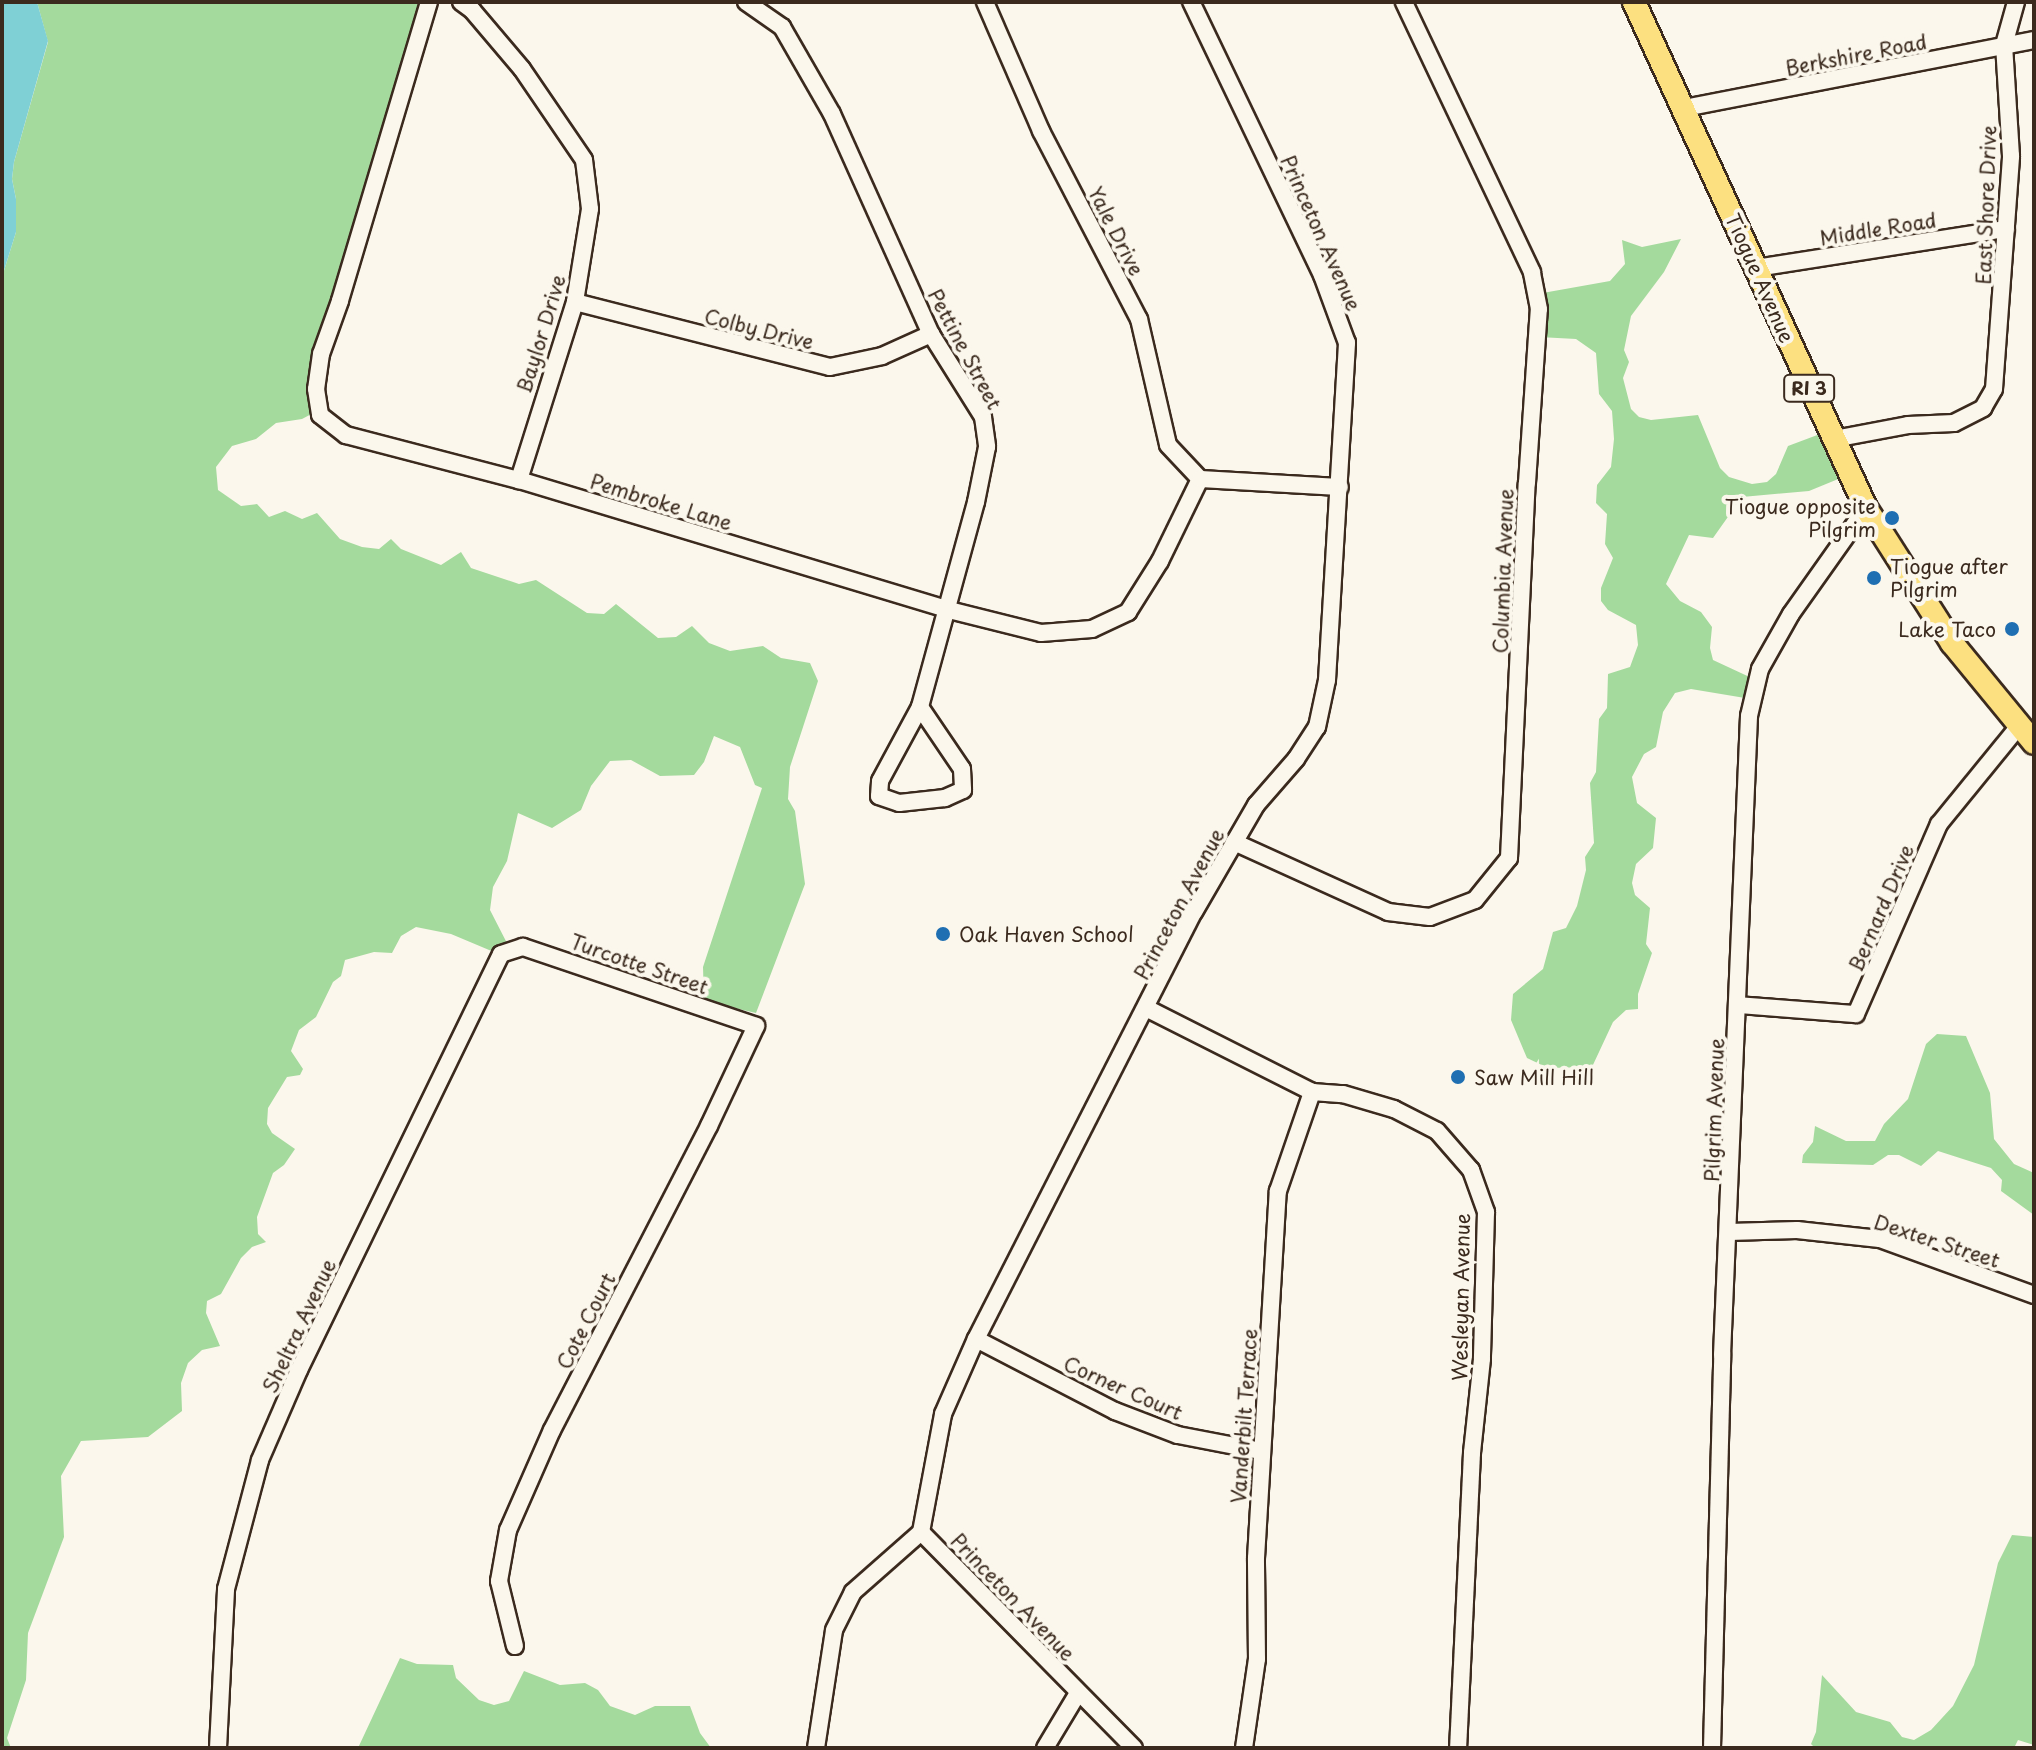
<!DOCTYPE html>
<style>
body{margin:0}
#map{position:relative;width:2036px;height:1750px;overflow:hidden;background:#fbf7ec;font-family:"Playpen Sans",sans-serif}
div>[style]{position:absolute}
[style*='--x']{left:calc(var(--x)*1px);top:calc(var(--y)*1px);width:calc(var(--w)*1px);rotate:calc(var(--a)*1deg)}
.green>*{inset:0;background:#a4da9d}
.water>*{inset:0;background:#7fd0d5}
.roads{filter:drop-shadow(2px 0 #3b2a1e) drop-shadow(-2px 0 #3b2a1e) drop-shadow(0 2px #3b2a1e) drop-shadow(0 -2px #3b2a1e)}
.minor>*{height:16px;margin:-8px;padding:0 8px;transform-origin:8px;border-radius:8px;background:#fbf7ec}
.major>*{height:22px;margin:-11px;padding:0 11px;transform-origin:11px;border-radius:11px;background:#fce080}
.dots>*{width:22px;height:22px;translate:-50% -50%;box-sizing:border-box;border:4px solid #fbf7ec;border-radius:50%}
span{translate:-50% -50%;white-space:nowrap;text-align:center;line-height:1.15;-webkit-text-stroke:8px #fbf7ec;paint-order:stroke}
.shield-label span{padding:2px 6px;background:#fbf7ec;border:2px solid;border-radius:6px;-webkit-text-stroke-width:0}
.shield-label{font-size:18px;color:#3b2a1e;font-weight:700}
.street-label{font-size:20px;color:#3b2a1e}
.poi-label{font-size:20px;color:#3b2a1e}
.right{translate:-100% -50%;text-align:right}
.left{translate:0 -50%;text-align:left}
.frame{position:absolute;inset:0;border:4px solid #3b2a1e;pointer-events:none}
</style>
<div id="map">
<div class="green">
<div style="clip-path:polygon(37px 2px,429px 2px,322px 351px,317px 411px,302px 419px,276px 423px,256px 439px,232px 446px,216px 467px,218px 490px,241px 506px,257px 504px,269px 517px,285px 511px,302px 519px,317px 513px,340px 539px,362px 547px,379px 549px,391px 539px,401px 549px,441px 565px,461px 552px,471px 568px,519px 584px,536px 580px,587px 613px,604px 614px,616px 604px,658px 638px,676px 637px,692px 626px,709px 643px,730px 651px,763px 646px,781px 658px,810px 663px,818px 681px,790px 767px,788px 799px,795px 811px,805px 884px,756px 1013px,704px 1001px,703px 967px,762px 788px,755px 785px,740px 747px,714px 736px,704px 762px,694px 775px,660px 776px,631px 760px,610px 761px,591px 786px,581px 810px,552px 828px,518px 813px,507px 861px,493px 887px,490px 910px,511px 951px,501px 955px,451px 934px,416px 927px,401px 936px,392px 953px,374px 952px,345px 960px,341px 976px,333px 982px,316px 1017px,299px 1030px,291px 1051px,303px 1069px,300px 1075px,287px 1077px,268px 1108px,267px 1124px,272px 1133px,295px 1149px,284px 1165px,273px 1173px,257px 1217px,258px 1234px,266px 1242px,252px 1247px,241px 1258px,221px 1294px,207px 1301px,206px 1313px,220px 1346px,202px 1350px,188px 1363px,181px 1383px,182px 1411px,148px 1437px,81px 1441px,61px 1476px,64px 1537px,28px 1633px,26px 1680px,7px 1738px,11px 1748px,2px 1748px,2px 277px,16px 232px,16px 199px,12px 179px,14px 162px,48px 42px)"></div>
<div style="clip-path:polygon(1681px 239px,1664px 272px,1631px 316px,1624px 350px,1629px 362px,1623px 378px,1631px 409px,1639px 417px,1651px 420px,1698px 415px,1720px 468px,1729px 477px,1752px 484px,1767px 482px,1776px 474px,1788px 446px,1828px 431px,1848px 475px,1809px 491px,1742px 497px,1713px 538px,1689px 535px,1666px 584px,1680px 601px,1701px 612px,1712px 627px,1710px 648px,1713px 660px,1756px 680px,1751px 699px,1691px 689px,1675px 693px,1663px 712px,1656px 747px,1644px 754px,1632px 777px,1637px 803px,1656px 818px,1653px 848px,1636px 864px,1632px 883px,1635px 895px,1650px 908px,1646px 944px,1652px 953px,1638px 994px,1638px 1009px,1626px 1010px,1613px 1022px,1592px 1067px,1548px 1068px,1527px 1058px,1511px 1020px,1513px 994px,1543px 969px,1553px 932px,1566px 928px,1577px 906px,1586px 870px,1585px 857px,1594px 843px,1590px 783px,1596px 772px,1599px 719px,1607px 708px,1608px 674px,1630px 667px,1638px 645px,1636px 625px,1608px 610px,1601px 601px,1601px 588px,1613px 558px,1605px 544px,1607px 514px,1596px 503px,1597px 485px,1611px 467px,1614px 439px,1612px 411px,1599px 394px,1596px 353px,1576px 339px,1539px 337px,1537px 294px,1610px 281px,1625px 264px,1622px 240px,1642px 247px)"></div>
<div style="clip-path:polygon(1937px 1034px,1966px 1036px,1990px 1093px,1994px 1139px,2014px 1164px,2034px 1173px,2034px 1215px,2001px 1191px,2002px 1180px,1991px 1168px,1938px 1151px,1921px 1166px,1899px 1155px,1888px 1155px,1873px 1165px,1802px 1163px,1803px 1155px,1813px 1142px,1815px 1126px,1846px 1141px,1875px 1141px,1884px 1124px,1908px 1099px,1926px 1044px)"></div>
<div style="clip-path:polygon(2012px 1535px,2034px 1537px,2034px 1745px,2018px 1740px,2014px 1748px,1815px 1748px,1811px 1744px,1816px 1732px,1822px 1675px,1856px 1712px,1890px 1722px,1902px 1737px,1914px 1740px,1931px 1730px,1953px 1706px,1974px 1665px,1998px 1563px)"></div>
<div style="clip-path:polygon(400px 1658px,417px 1664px,453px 1665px,456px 1678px,479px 1700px,494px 1705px,509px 1701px,524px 1671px,560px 1685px,585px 1683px,598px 1690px,610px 1706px,635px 1715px,655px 1706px,690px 1706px,700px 1733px,711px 1748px,358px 1748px)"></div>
</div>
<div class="water">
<div style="clip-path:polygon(2px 2px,37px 2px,48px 41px,14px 162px,12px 179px,16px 199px,16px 232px,2px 277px)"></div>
</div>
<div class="roads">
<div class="minor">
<div style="--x:429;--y:2;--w:312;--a:106.6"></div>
<div style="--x:340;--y:301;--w:56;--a:109.7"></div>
<div style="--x:321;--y:354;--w:35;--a:98"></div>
<div style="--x:316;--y:389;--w:26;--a:81"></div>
<div style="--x:320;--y:415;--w:33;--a:38"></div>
<div style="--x:346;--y:435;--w:179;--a:14.6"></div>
<div style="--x:519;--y:480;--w:445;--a:16.8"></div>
<div style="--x:945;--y:609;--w:99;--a:14"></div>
<div style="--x:1041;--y:633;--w:51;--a:-4.5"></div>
<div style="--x:1092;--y:629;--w:40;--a:-25"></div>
<div style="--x:1128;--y:612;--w:60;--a:-57.9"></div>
<div style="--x:1160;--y:561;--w:91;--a:-64"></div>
<div style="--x:461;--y:2;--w:14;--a:36"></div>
<div style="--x:472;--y:10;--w:77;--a:49.7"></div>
<div style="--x:522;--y:69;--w:110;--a:55.7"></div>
<div style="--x:584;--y:160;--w:49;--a:83"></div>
<div style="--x:590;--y:209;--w:94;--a:99.2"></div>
<div style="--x:575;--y:302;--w:187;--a:107.5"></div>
<div style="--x:746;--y:2;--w:44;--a:34.8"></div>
<div style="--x:782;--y:27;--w:100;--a:60.1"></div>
<div style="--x:832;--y:114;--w:241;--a:65.8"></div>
<div style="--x:931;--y:334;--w:98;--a:57.9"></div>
<div style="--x:983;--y:417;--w:30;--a:82"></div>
<div style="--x:987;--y:447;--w:56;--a:101.3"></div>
<div style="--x:976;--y:502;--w:213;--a:105.3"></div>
<div style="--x:985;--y:2;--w:141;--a:66.5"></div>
<div style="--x:1041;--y:131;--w:212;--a:62.5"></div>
<div style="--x:1139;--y:319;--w:129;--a:77"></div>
<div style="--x:1168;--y:445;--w:47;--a:46.7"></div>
<div style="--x:1684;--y:108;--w:357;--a:-11"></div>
<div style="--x:1756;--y:268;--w:253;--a:-8.9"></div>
<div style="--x:575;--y:302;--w:263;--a:14.3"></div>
<div style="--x:830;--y:367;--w:53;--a:-11.9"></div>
<div style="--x:882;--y:356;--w:54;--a:-24.2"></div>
<div style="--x:1834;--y:439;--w:75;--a:-10.7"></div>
<div style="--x:1908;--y:425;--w:46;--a:-2.5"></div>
<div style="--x:1954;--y:423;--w:33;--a:-27"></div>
<div style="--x:1983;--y:408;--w:22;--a:-60"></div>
<div style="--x:1994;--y:389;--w:234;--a:-85.8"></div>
<div style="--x:2011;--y:156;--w:111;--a:-93.6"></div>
<div style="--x:2004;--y:45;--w:45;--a:-74.4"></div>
<div style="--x:1200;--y:479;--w:140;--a:3.3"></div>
<div style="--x:920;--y:707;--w:75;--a:55.9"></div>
<div style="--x:962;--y:769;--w:21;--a:87"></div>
<div style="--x:963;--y:790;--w:20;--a:156"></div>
<div style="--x:945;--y:798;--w:46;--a:173.8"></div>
<div style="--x:899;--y:803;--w:21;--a:-161"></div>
<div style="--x:879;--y:796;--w:15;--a:-86"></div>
<div style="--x:880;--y:781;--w:84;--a:-61.6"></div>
<div style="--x:1234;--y:842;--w:169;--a:24.4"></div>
<div style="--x:1388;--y:912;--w:42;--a:6.8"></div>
<div style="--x:1430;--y:917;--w:48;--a:-20.7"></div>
<div style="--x:1475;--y:900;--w:54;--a:-51"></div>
<div style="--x:1509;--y:858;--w:375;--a:-87.3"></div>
<div style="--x:1527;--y:483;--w:174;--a:-86.1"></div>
<div style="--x:1539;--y:309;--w:38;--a:-101"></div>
<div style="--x:1532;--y:272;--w:299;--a:-115.4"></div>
<div style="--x:1738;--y:1005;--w:118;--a:4.4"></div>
<div style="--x:1856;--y:1014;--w:207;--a:-66.4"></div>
<div style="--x:1939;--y:824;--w:125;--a:-50.8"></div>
<div style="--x:1146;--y:1008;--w:186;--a:26.8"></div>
<div style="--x:1312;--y:1092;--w:31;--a:4"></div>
<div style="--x:1343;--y:1094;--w:53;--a:16.4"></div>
<div style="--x:1394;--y:1109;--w:48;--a:27.1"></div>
<div style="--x:1437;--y:1131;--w:52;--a:48.9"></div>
<div style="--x:1471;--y:1170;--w:45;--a:70.3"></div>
<div style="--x:1486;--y:1212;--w:147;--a:91.6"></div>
<div style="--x:1482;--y:1359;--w:95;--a:96.1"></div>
<div style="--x:1472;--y:1453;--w:295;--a:92.7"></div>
<div style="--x:1729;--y:1232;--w:68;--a:-1.7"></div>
<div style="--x:1797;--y:1230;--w:83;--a:6.2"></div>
<div style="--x:1880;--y:1239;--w:164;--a:20"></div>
<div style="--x:976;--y:1339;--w:157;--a:27.4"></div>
<div style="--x:1115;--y:1411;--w:67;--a:20.9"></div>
<div style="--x:1178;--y:1435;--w:85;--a:10.9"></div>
<div style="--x:218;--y:1748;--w:159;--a:-87.1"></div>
<div style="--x:226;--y:1589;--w:133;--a:-75.2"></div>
<div style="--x:260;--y:1460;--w:98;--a:-66.6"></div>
<div style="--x:299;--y:1370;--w:462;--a:-64.1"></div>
<div style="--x:501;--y:954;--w:23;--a:-18"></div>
<div style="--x:523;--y:947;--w:246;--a:18.7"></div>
<div style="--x:756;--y:1026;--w:110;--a:115.2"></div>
<div style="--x:709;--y:1126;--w:342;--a:117.3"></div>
<div style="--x:552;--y:1430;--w:109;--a:113.7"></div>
<div style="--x:508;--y:1530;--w:52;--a:100"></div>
<div style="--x:499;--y:1581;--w:67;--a:76.2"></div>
<div style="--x:816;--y:1748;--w:119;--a:-81.3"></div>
<div style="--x:834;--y:1630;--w:42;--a:-63.4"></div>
<div style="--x:853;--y:1592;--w:91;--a:-41.4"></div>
<div style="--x:1045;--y:1748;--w:64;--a:-59"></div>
<div style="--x:1134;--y:1748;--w:303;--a:-134.6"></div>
<div style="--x:921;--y:1532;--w:120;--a:-79.4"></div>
<div style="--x:943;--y:1414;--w:82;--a:-66.3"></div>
<div style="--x:976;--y:1339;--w:479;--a:-63"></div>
<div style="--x:1194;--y:912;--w:124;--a:-59.9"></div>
<div style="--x:1256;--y:805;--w:61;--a:-49"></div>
<div style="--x:1296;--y:759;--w:38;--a:-57"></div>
<div style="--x:1317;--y:727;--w:48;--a:-78"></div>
<div style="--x:1327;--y:680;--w:338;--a:-86.6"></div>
<div style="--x:1347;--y:343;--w:72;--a:-110.2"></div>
<div style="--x:1322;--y:275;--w:303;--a:-115.6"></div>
<div style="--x:1244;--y:1748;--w:90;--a:-81.7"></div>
<div style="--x:1257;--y:1659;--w:101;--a:-90.6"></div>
<div style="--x:1256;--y:1558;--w:368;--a:-86.6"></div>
<div style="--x:1278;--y:1191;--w:105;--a:-71"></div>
<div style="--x:1712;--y:1748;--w:393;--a:-88.5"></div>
<div style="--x:1722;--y:1355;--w:640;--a:-87.58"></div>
<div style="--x:1749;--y:716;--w:48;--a:-76.8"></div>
<div style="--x:1760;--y:669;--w:63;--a:-60.6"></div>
<div style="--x:1791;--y:614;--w:130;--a:-54.7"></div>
</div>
<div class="major">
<div style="--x:1634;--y:2;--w:557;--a:65.37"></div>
<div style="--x:1866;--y:508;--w:160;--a:57.5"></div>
<div style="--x:1952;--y:643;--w:129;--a:50.6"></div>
</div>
</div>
<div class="dots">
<div style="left:1892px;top:518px;background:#1f6fb2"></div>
<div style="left:1874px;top:578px;background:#1f6fb2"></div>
<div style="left:2012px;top:629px;background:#1f6fb2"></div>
<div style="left:943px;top:934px;background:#1f6fb2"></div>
<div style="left:1458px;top:1077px;background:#1f6fb2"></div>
</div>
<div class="shield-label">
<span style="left:1809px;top:388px">RI 3</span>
</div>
<div class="street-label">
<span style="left:1856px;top:55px;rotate:-11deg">Berkshire Road</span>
<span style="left:1986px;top:205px;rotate:-88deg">East Shore Drive</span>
<span style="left:1878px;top:229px;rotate:-9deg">Middle Road</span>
<span style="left:1116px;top:231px;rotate:63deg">Yale Drive</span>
<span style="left:1321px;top:233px;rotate:66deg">Princeton Avenue</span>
<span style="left:1760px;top:278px;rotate:66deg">Tiogue Avenue</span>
<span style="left:759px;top:329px;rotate:14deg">Colby Drive</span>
<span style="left:541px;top:334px;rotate:-73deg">Baylor Drive</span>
<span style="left:965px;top:349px;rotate:62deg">Pettine Street</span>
<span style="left:661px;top:502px;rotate:17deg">Pembroke Lane</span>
<span style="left:1503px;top:571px;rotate:-88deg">Columbia Avenue</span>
<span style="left:1179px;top:904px;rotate:-62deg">Princeton Avenue</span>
<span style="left:1881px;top:908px;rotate:-67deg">Bernard Drive</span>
<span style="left:639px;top:964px;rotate:19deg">Turcotte Street</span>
<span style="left:1714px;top:1110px;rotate:-88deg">Pilgrim Avenue</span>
<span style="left:1937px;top:1241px;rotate:18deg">Dexter Street</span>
<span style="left:1461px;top:1297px;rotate:-89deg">Wesleyan Avenue</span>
<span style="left:586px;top:1321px;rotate:-63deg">Cote Court</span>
<span style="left:299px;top:1326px;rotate:-65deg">Sheltra Avenue</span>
<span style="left:1123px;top:1388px;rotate:24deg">Corner Court</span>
<span style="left:1244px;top:1416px;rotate:-86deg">Vanderbilt Terrace</span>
<span style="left:1013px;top:1597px;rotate:46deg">Princeton Avenue</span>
</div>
<div class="poi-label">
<span class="right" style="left:1876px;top:518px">Tiogue opposite<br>Pilgrim</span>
<span class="left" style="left:1890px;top:578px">Tiogue after<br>Pilgrim</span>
<span class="right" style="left:1996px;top:629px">Lake Taco</span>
<span class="left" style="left:959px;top:934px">Oak Haven School</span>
<span class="left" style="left:1474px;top:1077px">Saw Mill Hill</span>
</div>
<div class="frame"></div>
</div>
